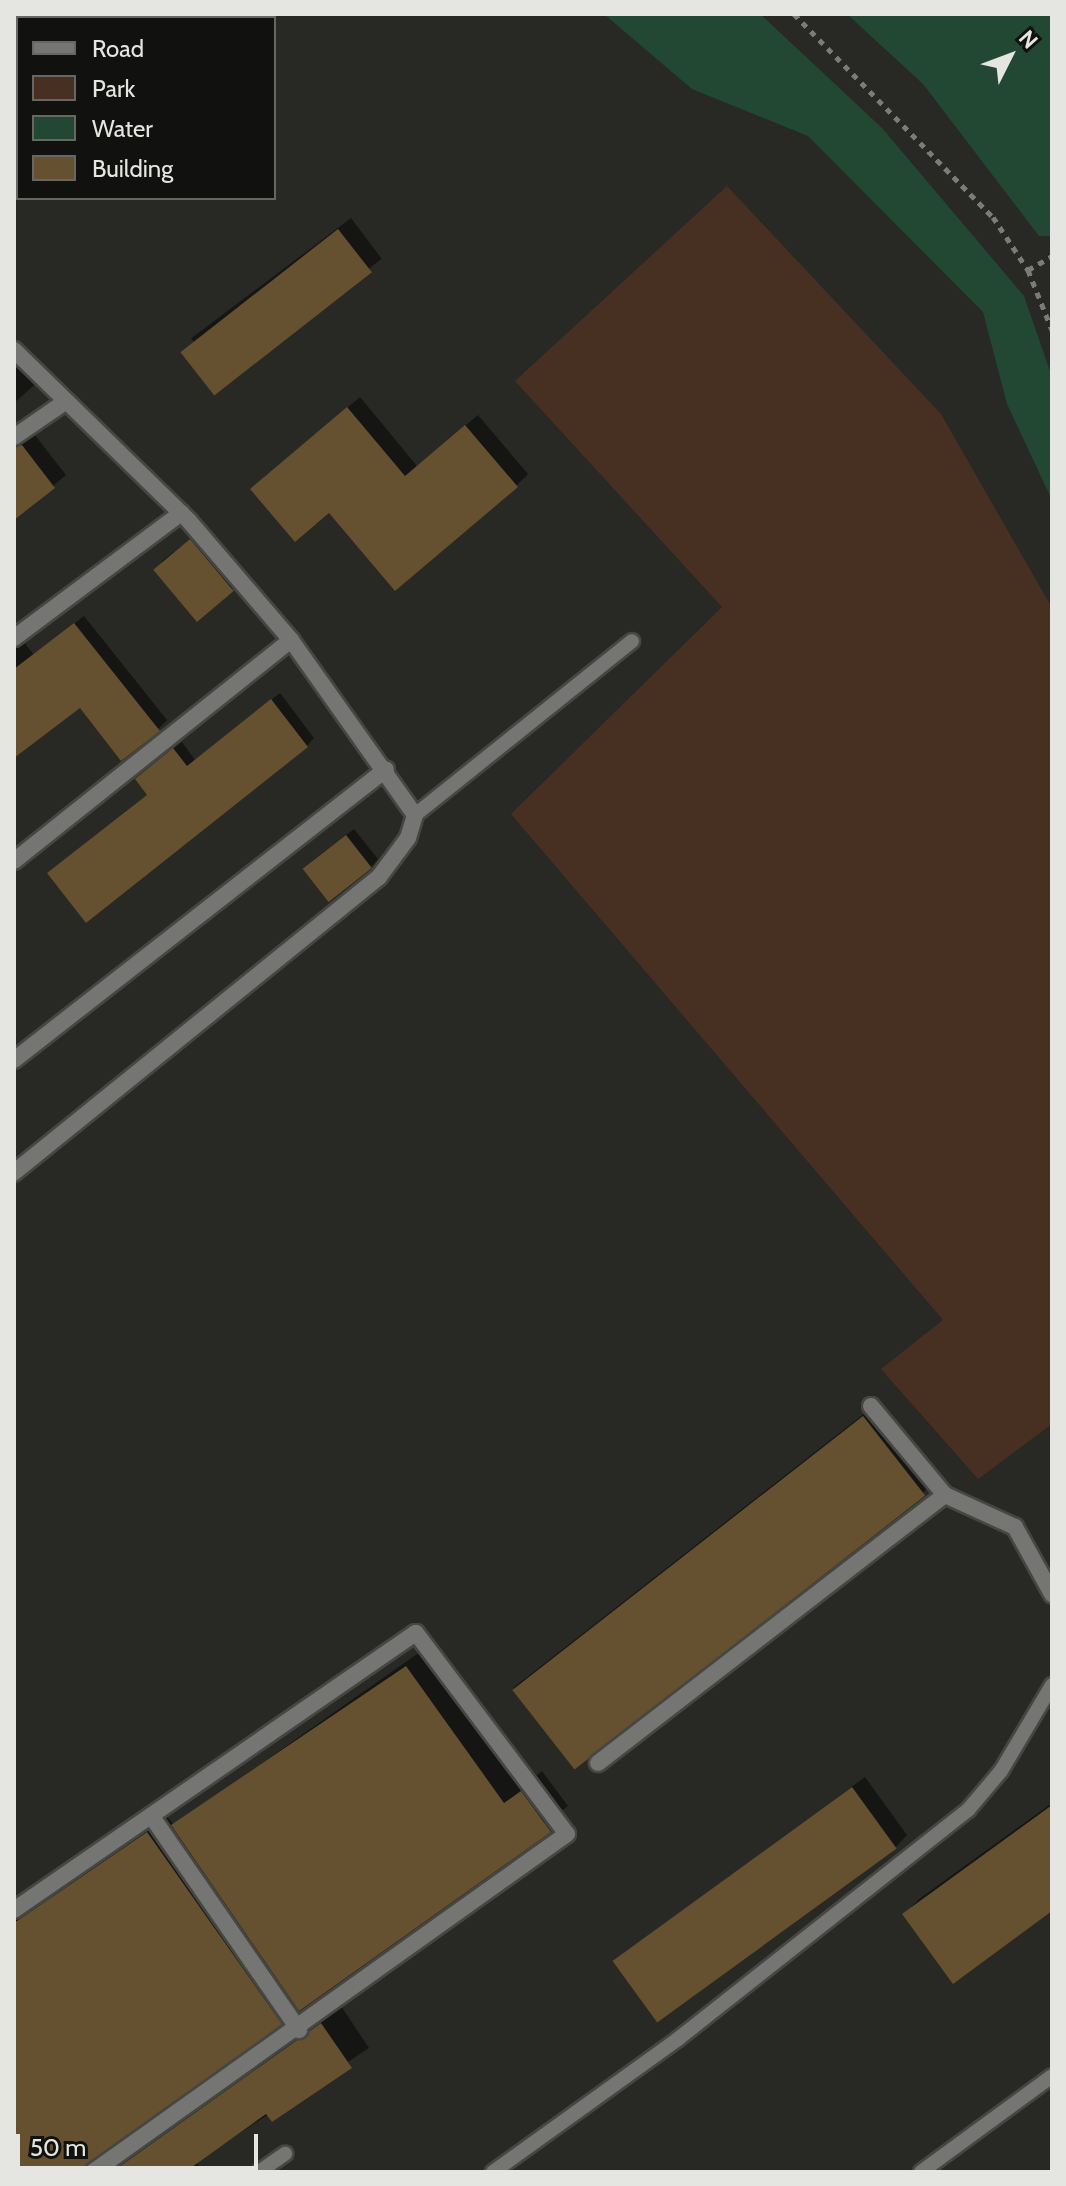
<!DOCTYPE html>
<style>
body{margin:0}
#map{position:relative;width:1066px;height:2186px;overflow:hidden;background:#282824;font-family:Cabin,sans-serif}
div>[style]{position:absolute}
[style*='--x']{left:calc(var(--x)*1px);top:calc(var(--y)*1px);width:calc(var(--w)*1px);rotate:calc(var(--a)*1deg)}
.green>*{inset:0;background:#473021}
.water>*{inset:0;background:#224833}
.shadow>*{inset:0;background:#0007;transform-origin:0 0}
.building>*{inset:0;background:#65512f;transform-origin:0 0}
.path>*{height:5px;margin-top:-2.5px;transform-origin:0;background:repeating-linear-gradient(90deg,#7b7b78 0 6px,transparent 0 12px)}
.roads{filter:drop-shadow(2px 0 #464642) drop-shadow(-2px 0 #464642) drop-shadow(0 2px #464642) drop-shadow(0 -2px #464642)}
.lane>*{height:14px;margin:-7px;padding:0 7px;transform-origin:7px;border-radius:7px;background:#757674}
.street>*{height:16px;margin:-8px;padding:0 8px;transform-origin:8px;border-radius:8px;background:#757674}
span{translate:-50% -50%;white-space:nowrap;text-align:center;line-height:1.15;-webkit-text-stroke:8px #11110f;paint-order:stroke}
.frame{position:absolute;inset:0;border:16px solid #e5e5e2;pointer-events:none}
.legend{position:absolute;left:16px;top:16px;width:260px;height:184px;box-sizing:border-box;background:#11110f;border:2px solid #666663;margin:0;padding:10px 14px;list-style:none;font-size:24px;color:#e5e5e2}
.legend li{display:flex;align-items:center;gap:16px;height:40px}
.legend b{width:40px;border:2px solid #666663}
.north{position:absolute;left:970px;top:16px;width:80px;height:80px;-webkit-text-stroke:6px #11110f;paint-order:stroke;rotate:48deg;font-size:22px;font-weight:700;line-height:32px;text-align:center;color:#e5e5e2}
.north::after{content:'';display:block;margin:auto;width:28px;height:36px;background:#e5e5e2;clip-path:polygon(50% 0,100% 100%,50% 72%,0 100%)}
.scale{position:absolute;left:16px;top:2134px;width:242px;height:36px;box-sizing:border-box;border:4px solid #e5e5e2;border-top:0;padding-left:10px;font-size:24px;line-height:28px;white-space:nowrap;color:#e5e5e2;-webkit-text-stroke:6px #11110f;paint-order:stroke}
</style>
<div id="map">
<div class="green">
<div style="clip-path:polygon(727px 186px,941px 414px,1052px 608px,1052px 1424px,978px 1479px,881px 1369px,943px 1320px,511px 814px,722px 607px,515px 381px)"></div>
</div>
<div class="water">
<div style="clip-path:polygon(604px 14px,760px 14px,882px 128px,1024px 296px,1052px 377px,1052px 500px,1007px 404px,983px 312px,808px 136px,692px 89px)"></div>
<div style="clip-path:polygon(847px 14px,1052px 14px,1052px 236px,1039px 236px,923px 84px)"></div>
</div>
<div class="shadow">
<div style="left:351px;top:218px;width:51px;height:200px;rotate:53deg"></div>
<div style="clip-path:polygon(14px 345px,40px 380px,14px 403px)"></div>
<div style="clip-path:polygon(360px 397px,417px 466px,478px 415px,528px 474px,516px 486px,329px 510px,264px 477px)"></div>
<div style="clip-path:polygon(14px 409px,15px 431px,34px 434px,66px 475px,14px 518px)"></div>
<div style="clip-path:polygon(198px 533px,241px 582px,194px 619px,162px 561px)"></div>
<div style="clip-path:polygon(84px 616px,167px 720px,158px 729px,81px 705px,14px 757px,14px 629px,34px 655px)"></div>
<div style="clip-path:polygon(280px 693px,314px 738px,307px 746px,149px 794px,145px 772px,182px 742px,195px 760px)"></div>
<div style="clip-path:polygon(354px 829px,378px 859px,371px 867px,312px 861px)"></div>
<div style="left:879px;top:1402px;width:98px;height:464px;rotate:52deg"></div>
<div style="clip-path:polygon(427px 1647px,525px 1784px,542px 1771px,568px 1806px,104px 2148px,102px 2161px,120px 2163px,341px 2006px,369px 2048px,196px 2162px,203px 2172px,20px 2172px,14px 2163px,14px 1920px,166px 1815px,174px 1825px)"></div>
<div style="clip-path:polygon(865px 1777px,907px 1835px,896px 1847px,615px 1961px)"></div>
<div style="clip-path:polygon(1052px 1803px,1052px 1909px,905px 1914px,919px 1899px)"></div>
</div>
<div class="building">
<div style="left:338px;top:229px;width:55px;height:200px;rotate:52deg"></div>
<div style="clip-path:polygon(347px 407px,405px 476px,465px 425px,518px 487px,395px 591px,329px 513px,295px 542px,250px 489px)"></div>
<div style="clip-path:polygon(22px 445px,55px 488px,14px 520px,14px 448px)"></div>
<div style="left:190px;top:539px;width:68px;height:48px;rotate:50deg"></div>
<div style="clip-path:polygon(74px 623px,160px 731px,121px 761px,80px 708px,14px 758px,14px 669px)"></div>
<div style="clip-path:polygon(271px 699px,308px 747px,86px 923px,47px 873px,147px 795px,135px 779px,173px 748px,187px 766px)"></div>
<div style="left:346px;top:835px;width:42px;height:55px;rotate:52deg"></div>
<div style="left:863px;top:1416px;width:101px;height:445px;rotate:52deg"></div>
<div style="clip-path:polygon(406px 1666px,504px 1803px,521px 1791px,551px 1832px,299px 2011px,171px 1825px)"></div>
<div style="left:852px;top:1787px;width:76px;height:296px;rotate:54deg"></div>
<div style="clip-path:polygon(1052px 1805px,1052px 1911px,953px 1984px,902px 1914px)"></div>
<div style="clip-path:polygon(147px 1832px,282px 2024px,82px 2172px,14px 2172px,14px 1923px)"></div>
<div style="clip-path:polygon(321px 2023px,352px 2068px,272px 2122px,266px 2114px,185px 2172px,112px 2172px)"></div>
</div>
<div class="path">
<div style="--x:794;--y:14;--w:284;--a:45.6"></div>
<div style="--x:993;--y:217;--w:64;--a:56.6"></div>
<div style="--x:1028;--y:270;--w:65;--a:68.2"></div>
<div style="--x:1028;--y:270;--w:28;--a:-30"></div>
</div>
<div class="roads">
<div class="lane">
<div style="--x:415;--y:815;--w:278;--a:-38.7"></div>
<div style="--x:259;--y:2172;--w:32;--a:-35"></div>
<div style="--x:493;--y:2172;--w:228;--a:-35.7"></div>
<div style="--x:678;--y:2039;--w:370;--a:-38.3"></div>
<div style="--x:968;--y:1810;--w:51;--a:-49.8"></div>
<div style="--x:1001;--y:1771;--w:100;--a:-59.3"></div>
<div style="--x:921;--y:2172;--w:162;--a:-36.2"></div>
</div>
<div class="street">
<div style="--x:14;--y:350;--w:245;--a:44.3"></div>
<div style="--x:189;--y:521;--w:157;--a:49.4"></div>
<div style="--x:291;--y:640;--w:214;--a:54.7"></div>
<div style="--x:415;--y:815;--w:24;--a:107"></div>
<div style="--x:408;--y:838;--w:49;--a:126.6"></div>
<div style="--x:379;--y:877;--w:470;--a:141"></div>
<div style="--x:14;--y:437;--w:62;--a:-34.5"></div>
<div style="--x:14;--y:638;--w:209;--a:-36.8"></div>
<div style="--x:14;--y:861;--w:354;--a:-38.6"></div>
<div style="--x:14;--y:1060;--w:472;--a:-38"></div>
<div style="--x:871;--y:1406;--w:116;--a:50.3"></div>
<div style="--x:945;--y:1495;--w:77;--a:24.6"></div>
<div style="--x:1015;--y:1527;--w:77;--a:61.1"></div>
<div style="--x:598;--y:1763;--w:438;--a:-37.7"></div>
<div style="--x:152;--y:1817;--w:259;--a:55.4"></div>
<div style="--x:14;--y:1910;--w:488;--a:-34.6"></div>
<div style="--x:416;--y:1633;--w:251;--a:53.1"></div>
<div style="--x:567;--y:1834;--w:582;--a:144.51"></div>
</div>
</div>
<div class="frame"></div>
<ul class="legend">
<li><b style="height:10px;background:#757674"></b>Road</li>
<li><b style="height:22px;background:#473021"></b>Park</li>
<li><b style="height:22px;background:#224833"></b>Water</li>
<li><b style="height:22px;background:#65512f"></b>Building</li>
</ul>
<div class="north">N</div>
<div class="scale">50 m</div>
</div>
